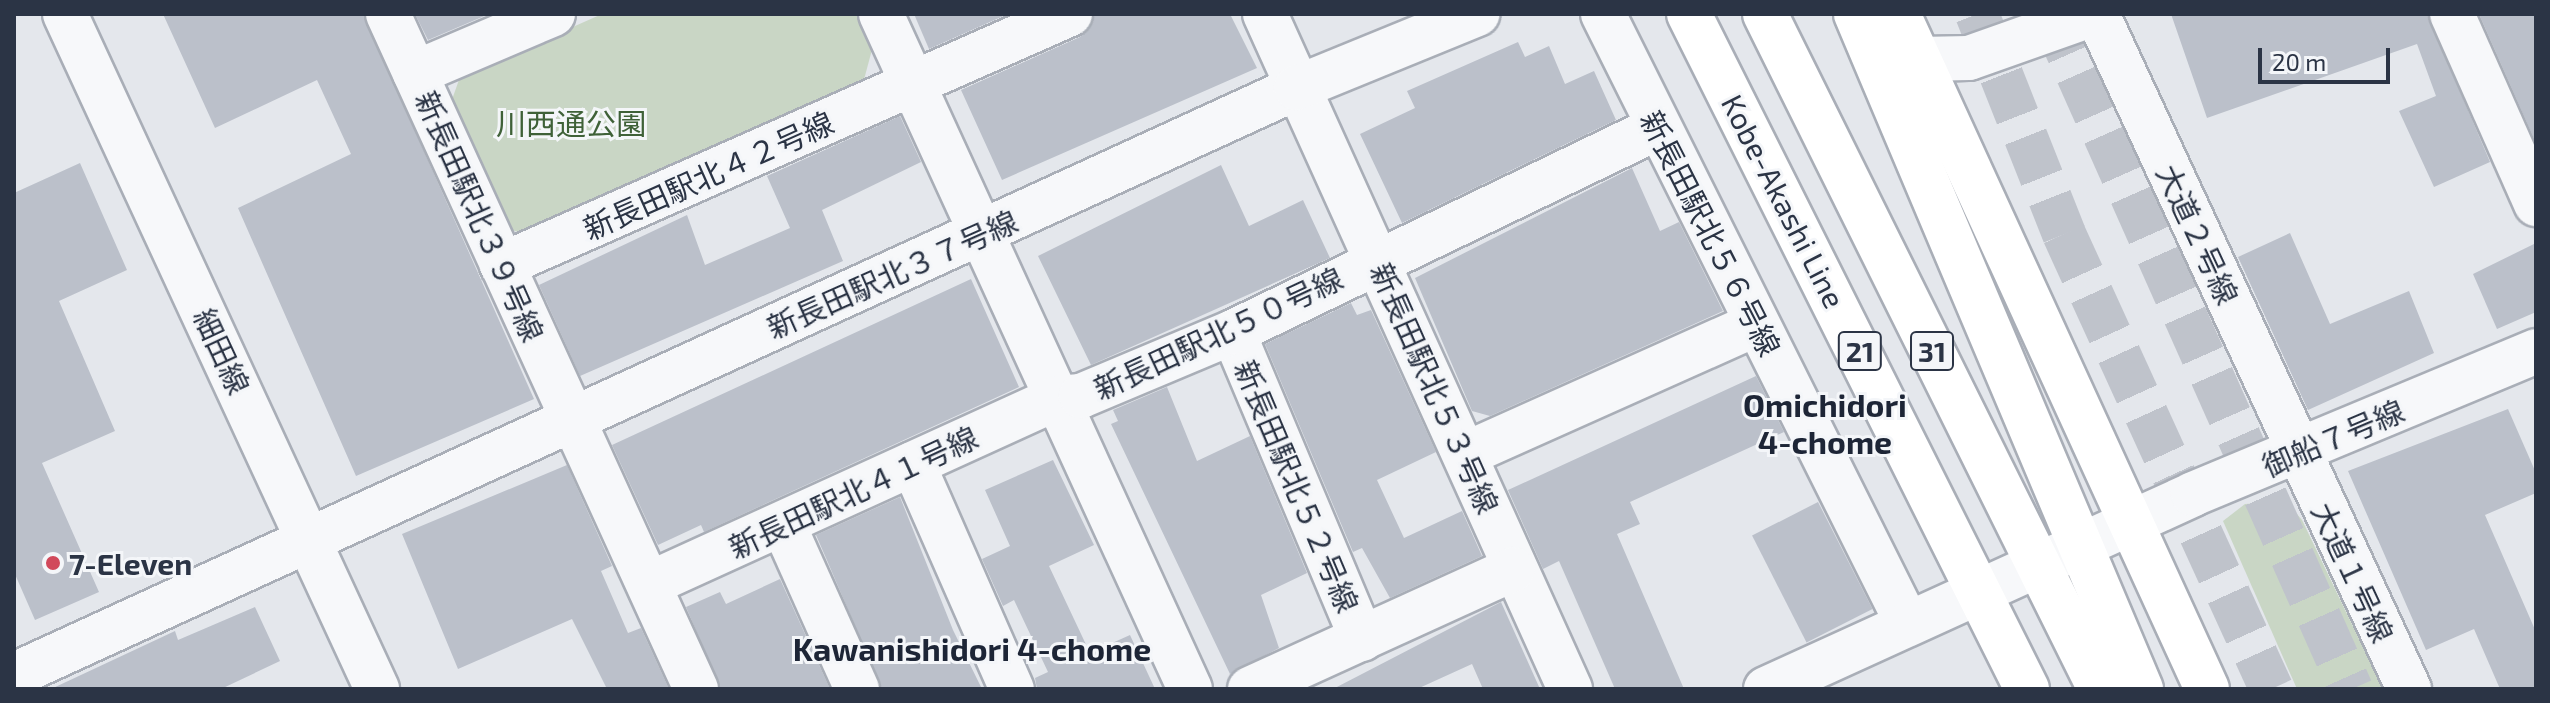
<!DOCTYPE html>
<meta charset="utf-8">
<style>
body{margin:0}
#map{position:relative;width:2550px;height:703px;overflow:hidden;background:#e4e7ec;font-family:"Exo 2","Noto Sans JP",sans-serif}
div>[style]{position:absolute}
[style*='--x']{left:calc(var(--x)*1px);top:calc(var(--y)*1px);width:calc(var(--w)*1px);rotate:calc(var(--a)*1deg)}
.green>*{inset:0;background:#c9d6c5}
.building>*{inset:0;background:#bbc0ca;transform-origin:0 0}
.highway-tunnel>*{height:44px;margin-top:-22px;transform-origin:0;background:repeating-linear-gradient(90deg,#bfc3cb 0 44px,transparent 0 66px)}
.roads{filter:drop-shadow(2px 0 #a9aeb7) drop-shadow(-2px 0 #a9aeb7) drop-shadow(0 2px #a9aeb7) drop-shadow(0 -2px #a9aeb7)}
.minor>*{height:44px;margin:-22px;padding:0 22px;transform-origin:22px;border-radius:22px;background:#f7f8fa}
.major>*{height:44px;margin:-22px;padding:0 22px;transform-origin:22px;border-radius:22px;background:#fff}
.highway>*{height:44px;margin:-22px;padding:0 22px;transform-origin:22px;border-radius:22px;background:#fff}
.dots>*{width:22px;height:22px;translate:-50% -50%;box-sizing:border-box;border:4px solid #f4f6f9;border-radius:50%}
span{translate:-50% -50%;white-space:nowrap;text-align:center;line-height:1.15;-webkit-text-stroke:6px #f4f6f9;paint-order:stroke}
.shield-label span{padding:2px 6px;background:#f4f6f9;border:2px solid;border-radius:6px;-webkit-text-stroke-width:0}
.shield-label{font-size:28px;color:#2b3445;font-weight:700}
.park-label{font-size:30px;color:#3f6138}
.street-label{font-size:30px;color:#2b3445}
.poi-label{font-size:30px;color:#2b3445;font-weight:700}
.left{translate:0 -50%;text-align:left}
.neighbourhood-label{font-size:32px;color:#1d2536;font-weight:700}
.frame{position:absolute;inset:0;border:16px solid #2b3445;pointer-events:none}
.scale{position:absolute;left:2258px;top:48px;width:132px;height:36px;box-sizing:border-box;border:4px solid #2b3445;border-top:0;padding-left:10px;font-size:24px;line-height:28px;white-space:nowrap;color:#2b3445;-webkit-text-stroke:6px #f4f6f9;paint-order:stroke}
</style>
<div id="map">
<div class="green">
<div style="clip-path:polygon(602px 14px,858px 14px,873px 46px,862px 87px,529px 236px,501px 226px,449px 108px,460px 77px)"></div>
<div style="clip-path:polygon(2286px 501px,2302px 520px,2383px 689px,2297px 689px,2223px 521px,2245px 504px)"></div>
</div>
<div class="building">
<div style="clip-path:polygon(163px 14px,363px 14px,534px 399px,356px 476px,238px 208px,351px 154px,317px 80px,215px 128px)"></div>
<div style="clip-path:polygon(415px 14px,489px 14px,428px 40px)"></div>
<div style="clip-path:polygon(914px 14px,1008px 14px,929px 49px)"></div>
<div style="clip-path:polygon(1095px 14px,1230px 14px,1257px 68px,1002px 180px,961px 90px,1080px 37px)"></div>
<div style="clip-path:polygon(2171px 14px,2427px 14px,2490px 162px,2434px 187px,2399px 111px,2436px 96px,2417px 44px,2207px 118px)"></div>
<div style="clip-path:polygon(2479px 14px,2536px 14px,2535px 141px)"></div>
<div style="clip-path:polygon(1518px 42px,1525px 57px,1549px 46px,1565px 84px,1594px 71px,1616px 120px,1402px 223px,1360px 134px,1415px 108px,1407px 91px)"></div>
<div style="clip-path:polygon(900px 116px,921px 162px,822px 210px,843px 261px,580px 376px,539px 285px,687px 215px,705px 265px,790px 228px,767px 176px)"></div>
<div style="clip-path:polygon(80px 163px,127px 270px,59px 301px,115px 431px,42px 463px,99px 592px,35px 620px,14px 572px,14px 193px)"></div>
<div style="clip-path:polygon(1221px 165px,1249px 226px,1303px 200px,1330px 258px,1091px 365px,1038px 256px)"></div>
<div style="clip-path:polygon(1632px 168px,1660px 231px,1679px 222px,1723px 311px,1490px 416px,1472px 411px,1415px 278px)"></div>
<div style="clip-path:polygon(2290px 233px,2330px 324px,2409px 291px,2434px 353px,2308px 410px,2238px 257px)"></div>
<div style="clip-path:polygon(2536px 243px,2536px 312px,2497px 329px,2473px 274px)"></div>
<div style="clip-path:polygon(971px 279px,1019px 387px,704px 532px,701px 525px,658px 545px,612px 445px)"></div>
<div style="clip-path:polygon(1351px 303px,1357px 315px,1371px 310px,1436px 452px,1377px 480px,1404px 538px,1462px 511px,1482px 556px,1390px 598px,1362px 548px,1353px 552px,1265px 344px)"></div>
<div style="clip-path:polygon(1756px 376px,1784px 432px,1630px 502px,1640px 524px,1617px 534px,1684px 689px,1615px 689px,1559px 561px,1543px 569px,1508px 490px)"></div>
<div style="clip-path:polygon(1167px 387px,1197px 461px,1250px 436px,1307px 573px,1261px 595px,1279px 648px,1230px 674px,1111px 424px,1118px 421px,1113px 410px)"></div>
<div style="clip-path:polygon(2508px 409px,2536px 473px,2536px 493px,2485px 515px,2536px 632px,2536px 689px,2500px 689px,2474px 629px,2426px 650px,2348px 471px)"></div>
<div style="clip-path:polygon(1053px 460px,1094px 545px,1049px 566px,1090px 653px,1130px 635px,1155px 689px,1037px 689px,1035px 678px,1048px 672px,1014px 600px,1003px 606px,982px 559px,1010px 546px,985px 490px)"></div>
<div style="clip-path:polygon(567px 465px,612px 566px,601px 571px,628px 633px,641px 628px,669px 689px,607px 689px,572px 619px,458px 669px,402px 534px)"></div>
<div style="clip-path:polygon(900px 497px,953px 630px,982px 689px,882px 689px,826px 558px,816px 535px)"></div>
<div style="left:1818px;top:502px;width:120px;height:74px;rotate:63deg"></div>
<div style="clip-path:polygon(780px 579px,830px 689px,721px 689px,686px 607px,720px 592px,726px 604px)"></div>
<div style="clip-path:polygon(1501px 602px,1540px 689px,1483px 689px,1472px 664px,1417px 689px,1333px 689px)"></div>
<div style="clip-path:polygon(255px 607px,280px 661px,221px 689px,51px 689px,175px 631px,178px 640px)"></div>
</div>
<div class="highway-tunnel">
<div style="--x:1977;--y:14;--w:237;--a:68.4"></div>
<div style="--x:2064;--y:234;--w:500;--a:65.5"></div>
<div style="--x:2051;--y:14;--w:739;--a:66.04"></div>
</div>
<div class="roads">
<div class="minor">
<div style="--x:65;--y:14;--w:744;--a:65.19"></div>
<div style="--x:388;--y:14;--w:742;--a:65.47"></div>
<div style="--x:881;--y:14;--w:742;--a:65.4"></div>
<div style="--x:1265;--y:14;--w:741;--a:65.68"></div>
<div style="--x:1603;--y:14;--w:681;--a:63.47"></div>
<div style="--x:2097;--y:14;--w:744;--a:65.19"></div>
<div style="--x:2452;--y:14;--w:208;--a:66.1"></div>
<div style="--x:1920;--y:59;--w:49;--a:-1.2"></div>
<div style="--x:1969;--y:58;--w:132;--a:-19.5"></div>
<div style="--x:415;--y:73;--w:150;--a:-23.1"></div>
<div style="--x:502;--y:265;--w:621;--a:-23.84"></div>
<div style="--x:1233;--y:332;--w:333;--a:67.2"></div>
<div style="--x:1468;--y:453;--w:316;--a:-24.1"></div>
<div style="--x:913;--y:464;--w:246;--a:66.3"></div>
<div style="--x:784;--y:526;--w:179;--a:65.9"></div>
<div style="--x:649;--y:584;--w:448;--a:-24.5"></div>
<div style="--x:1057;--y:398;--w:24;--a:-5"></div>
<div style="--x:1081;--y:396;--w:165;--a:-22.8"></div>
<div style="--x:1233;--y:332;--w:471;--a:-25.7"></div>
<div style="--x:14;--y:675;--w:1410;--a:-24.6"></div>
<div style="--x:1296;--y:88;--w:196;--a:-22.2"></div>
<div style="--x:1250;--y:689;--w:289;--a:-24.5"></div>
<div style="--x:1766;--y:689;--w:469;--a:-24.5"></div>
<div style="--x:2193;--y:494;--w:372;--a:-22.6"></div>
</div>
<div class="major">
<div style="--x:1689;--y:14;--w:755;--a:63.4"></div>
<div style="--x:1898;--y:14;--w:742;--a:65.4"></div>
</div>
<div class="highway">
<div style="--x:1765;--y:14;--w:754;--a:63.6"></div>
<div style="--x:1856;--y:14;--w:733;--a:67.11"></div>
</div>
</div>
<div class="dots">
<div style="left:53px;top:563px;background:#d1495b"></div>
</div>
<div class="shield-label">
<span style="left:1860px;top:351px">21</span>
<span style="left:1932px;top:351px">31</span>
</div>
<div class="park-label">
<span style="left:571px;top:123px">川西通公園</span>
</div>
<div class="street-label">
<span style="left:708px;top:175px;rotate:-24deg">新長田駅北４２号線</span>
<span style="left:1784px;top:201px;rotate:63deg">Kobe-Akashi Line</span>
<span style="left:480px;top:216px;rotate:66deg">新長田駅北３９号線</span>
<span style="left:1711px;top:233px;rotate:63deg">新長田駅北５６号線</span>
<span style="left:2198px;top:234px;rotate:65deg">大道２号線</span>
<span style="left:892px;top:274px;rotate:-24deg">新長田駅北３７号線</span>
<span style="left:1218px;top:333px;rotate:-25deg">新長田駅北５０号線</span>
<span style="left:222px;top:351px;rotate:65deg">細田線</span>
<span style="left:1435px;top:388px;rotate:66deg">新長田駅北５３号線</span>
<span style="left:2333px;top:438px;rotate:-23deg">御船７号線</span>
<span style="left:1297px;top:486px;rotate:67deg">新長田駅北５２号線</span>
<span style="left:853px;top:492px;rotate:-25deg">新長田駅北４１号線</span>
<span style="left:2353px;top:572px;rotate:65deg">大道１号線</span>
</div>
<div class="poi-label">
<span class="left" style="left:69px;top:563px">7-Eleven</span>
</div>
<div class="neighbourhood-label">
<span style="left:1825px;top:423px">Omichidori<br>4-chome</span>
<span style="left:972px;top:648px">Kawanishidori 4-chome</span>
</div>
<div class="frame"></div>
<div class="scale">20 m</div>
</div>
